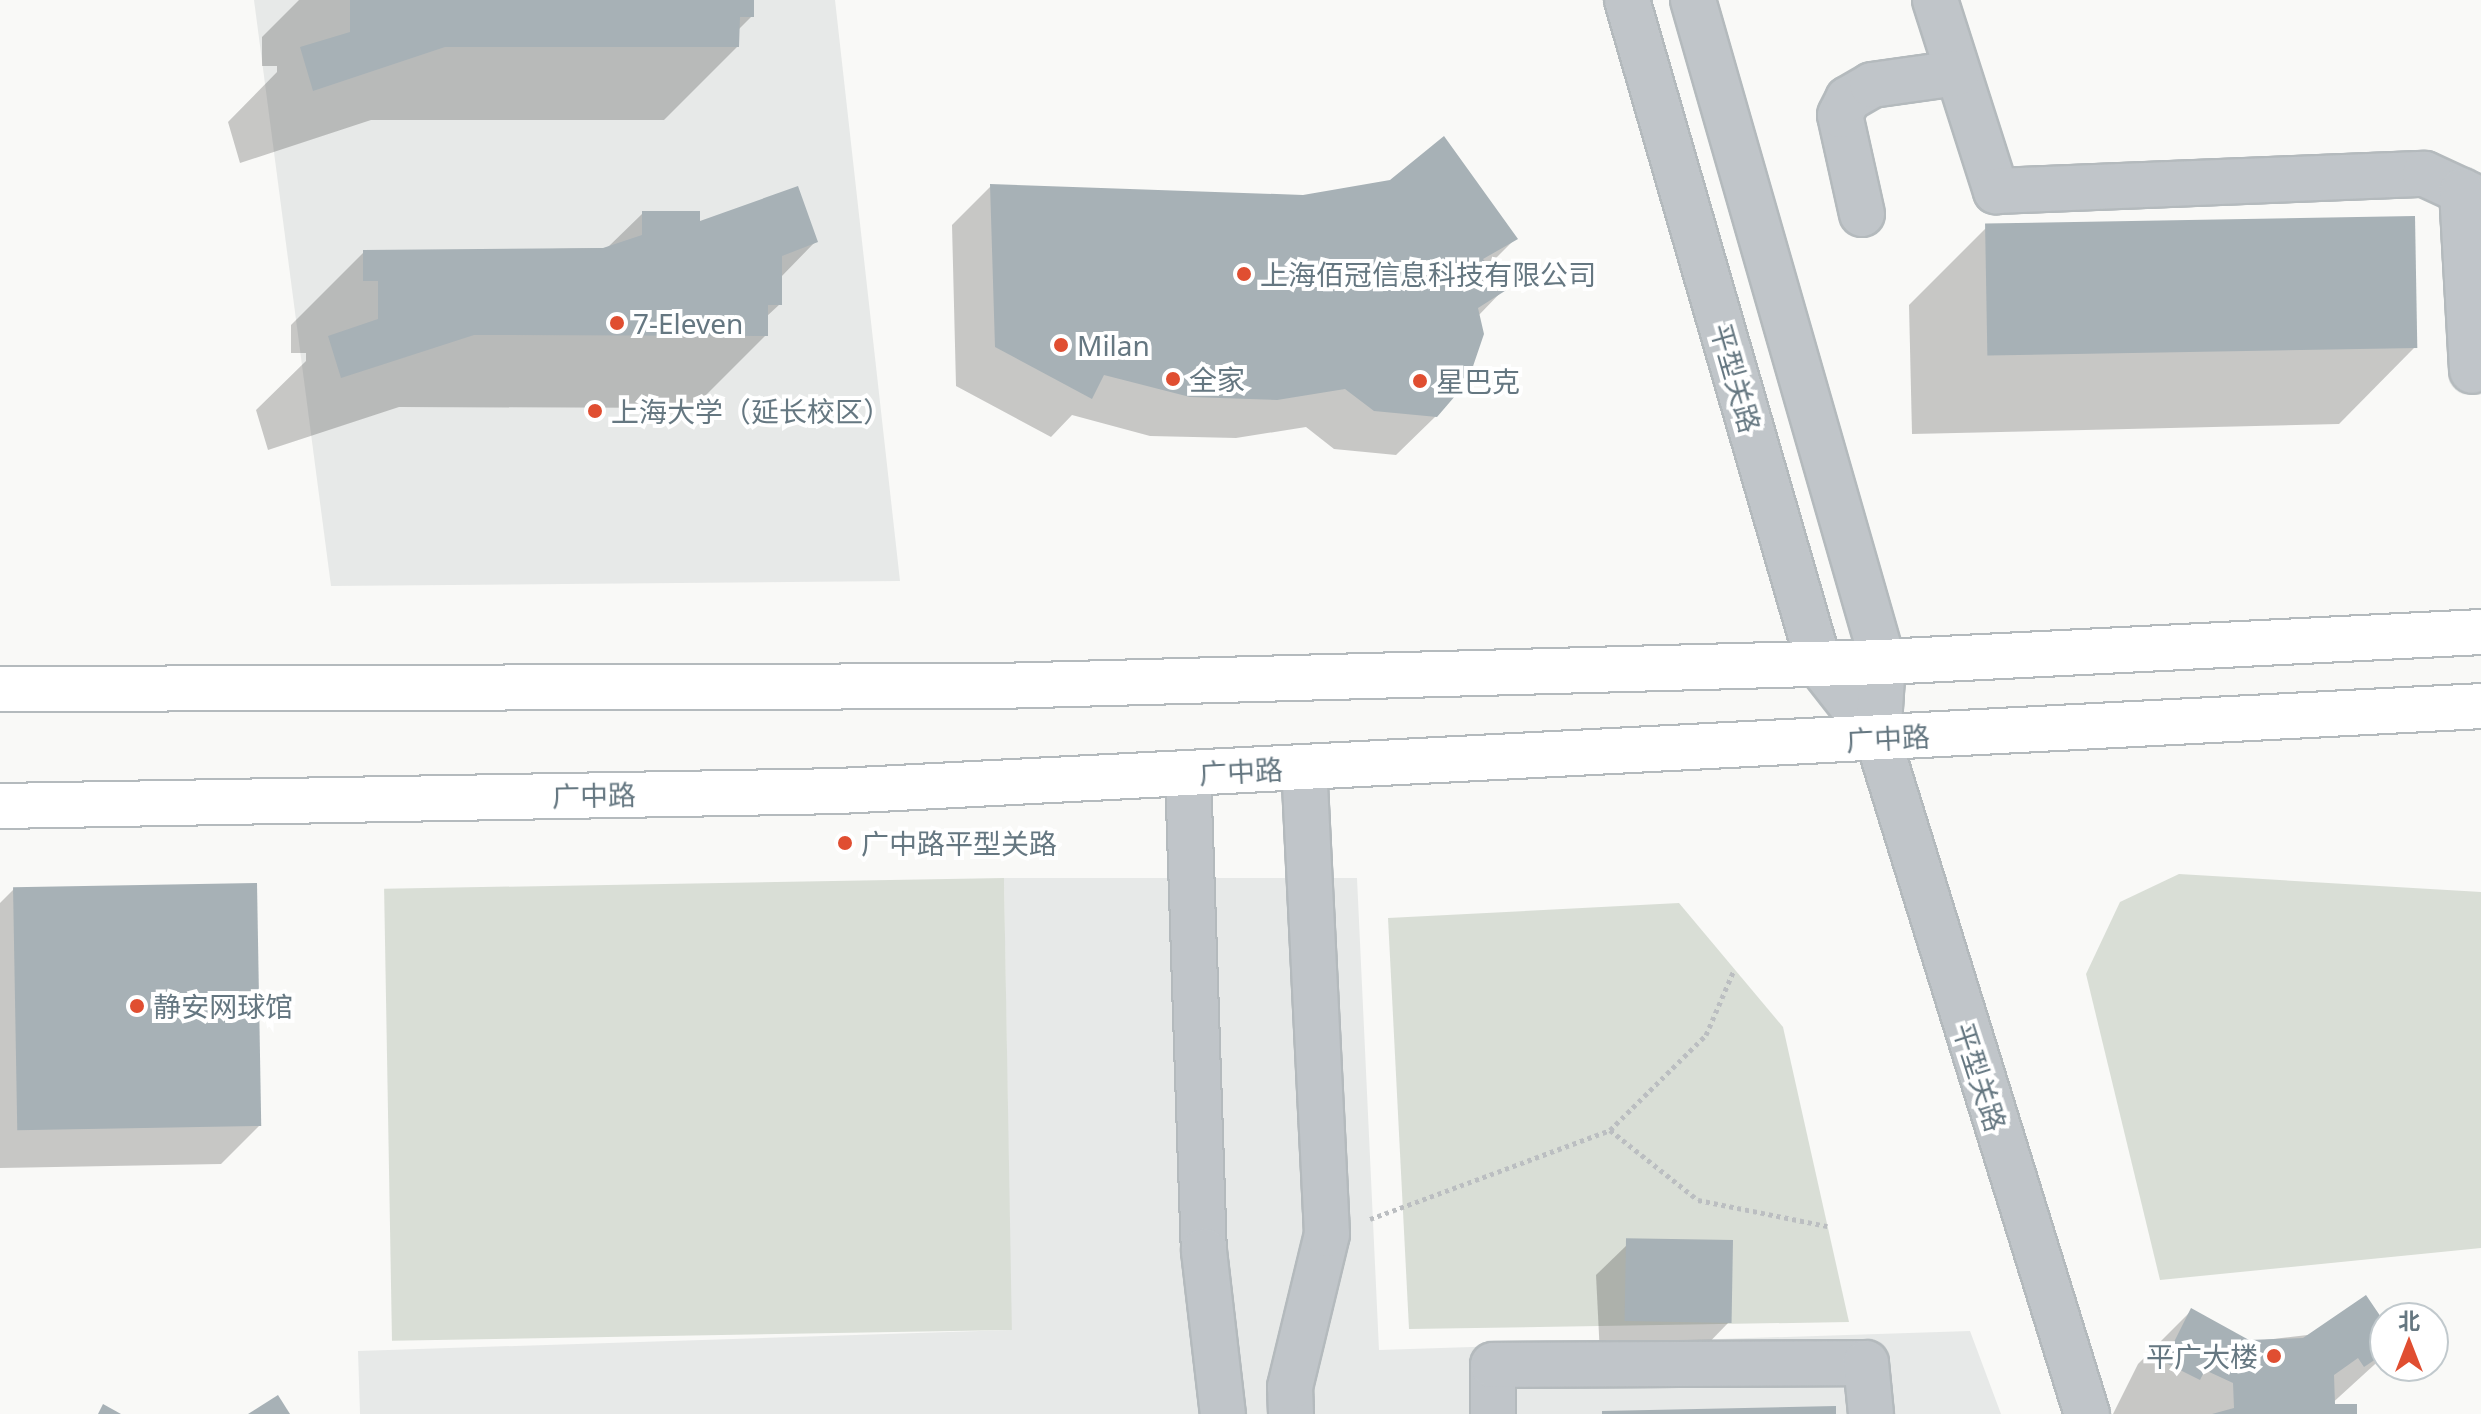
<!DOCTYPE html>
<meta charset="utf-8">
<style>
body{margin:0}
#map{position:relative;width:2481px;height:1414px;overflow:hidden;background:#f9f9f7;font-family:"Noto Sans","Noto Sans SC",sans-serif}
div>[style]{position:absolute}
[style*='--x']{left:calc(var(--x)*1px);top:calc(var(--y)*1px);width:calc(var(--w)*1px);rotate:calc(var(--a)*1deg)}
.built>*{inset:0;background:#e7e9e8}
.green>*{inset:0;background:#d9ded6;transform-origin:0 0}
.shadow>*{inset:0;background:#0003}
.building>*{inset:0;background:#a7b1b6;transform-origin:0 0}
.path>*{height:5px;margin-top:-2.5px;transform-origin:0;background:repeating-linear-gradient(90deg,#bbbec1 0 4px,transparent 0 8px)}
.roads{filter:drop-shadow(2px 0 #b4babd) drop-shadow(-2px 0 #b4babd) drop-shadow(0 2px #b4babd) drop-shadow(0 -2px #b4babd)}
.minor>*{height:44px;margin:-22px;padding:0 22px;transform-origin:22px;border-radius:22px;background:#c0c5c9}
.major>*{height:44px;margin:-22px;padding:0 22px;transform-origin:22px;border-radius:22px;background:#fff}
.dots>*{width:22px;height:22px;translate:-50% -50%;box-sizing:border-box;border:4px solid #fff;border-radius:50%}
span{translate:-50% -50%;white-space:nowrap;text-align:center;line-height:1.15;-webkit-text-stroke:8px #fff;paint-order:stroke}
.poi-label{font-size:28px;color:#657781}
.left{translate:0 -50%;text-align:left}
.right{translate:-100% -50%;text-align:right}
.street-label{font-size:28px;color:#657781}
.north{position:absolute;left:2369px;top:1302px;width:80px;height:80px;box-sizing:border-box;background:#fff;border:2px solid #c1c9cd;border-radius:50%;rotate:0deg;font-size:22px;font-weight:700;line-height:32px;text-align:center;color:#657781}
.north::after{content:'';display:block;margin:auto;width:28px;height:36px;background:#e04e31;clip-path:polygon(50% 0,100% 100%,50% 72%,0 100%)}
</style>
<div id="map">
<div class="built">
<div style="clip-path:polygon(254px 0,835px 0,900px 581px,331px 586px)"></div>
<div style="clip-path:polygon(1004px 878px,1357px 878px,1379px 1350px,1970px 1331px,2001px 1414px,360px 1414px,358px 1351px,1011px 1330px)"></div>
</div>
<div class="green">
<div style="clip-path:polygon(2179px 874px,2481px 892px,2481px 1248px,2160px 1280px,2086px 974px,2120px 902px)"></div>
<div style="left:1004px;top:878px;width:452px;height:620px;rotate:89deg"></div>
<div style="clip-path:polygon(1679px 903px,1783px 1027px,1849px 1322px,1409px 1329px,1388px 918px)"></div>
</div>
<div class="shadow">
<div style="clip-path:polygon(299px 0,752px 0,752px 16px,738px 30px,737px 47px,664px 120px,371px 120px,240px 163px,228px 122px,277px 72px,277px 66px,262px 66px,262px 37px)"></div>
<div style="clip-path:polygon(991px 186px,1515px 239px,1487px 267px,1505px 288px,1478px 316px,1436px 416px,1396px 455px,1334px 449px,1306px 427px,1236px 438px,1150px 436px,1072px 415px,1051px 437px,956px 386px,952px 225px)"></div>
<div style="clip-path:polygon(643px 213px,816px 241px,780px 278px,780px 304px,766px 317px,766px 335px,693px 408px,399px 407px,268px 450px,256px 410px,306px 361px,306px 353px,291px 353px,291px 325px,364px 252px,607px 248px)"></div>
<div style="clip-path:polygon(1986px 228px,2415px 347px,2339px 424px,1912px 434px,1909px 305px)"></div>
<div style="clip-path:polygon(14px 889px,260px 1125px,221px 1164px,0 1168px,0 903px)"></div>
<div style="clip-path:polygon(1627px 1245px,1729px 1322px,1699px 1353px,1600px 1355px,1596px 1275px)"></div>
<div style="clip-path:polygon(2191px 1311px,2248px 1342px,2385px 1326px,2385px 1355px,2328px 1407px,2355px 1414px,2113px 1414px,2138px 1364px)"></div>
</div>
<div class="building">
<div style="clip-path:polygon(350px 0,754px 0,754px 17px,740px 17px,739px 47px,445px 47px,313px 91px,300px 47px,350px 32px)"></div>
<div style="clip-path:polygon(1444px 136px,1518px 239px,1483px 259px,1508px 289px,1478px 308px,1484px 334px,1468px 381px,1437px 417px,1374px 411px,1345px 389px,1277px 400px,1190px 397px,1104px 375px,1092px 399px,995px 347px,990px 184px,1303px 195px,1390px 180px)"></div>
<div style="clip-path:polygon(798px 186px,818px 242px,782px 256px,782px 305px,768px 305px,768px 336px,474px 335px,341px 378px,328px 336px,378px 319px,378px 281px,363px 281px,363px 250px,603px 248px,642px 235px,642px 211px,700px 211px,700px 221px)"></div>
<div style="left:2415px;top:216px;width:132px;height:430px;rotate:89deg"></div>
<div style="left:257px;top:883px;width:243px;height:244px;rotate:89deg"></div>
<div style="left:1733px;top:1240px;width:83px;height:107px;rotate:91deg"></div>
<div style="clip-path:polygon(2366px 1295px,2385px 1323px,2385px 1353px,2364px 1367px,2358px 1358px,2334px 1375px,2335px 1404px,2357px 1404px,2357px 1414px,2212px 1414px,2234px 1408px,2233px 1383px,2205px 1370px,2200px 1380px,2164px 1362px,2191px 1308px,2249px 1340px,2303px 1338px)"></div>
<div style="clip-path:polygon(278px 1395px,290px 1414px,248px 1414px)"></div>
<div style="clip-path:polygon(103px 1404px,121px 1414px,98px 1414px)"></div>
<div style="clip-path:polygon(1836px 1406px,1836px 1414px,1602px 1414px,1602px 1411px)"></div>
</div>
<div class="path">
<div style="--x:1610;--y:1130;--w:112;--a:38.5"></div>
<div style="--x:1698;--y:1200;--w:132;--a:11.4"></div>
<div style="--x:1370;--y:1219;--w:256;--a:-20.3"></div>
<div style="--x:1610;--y:1130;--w:135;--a:-44.7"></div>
<div style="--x:1706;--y:1035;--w:71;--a:-66.7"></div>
</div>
<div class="roads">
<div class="minor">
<div style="--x:1627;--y:0;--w:691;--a:73.87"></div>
<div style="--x:1819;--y:664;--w:95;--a:51.8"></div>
<div style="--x:1693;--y:0;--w:689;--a:73.99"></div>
<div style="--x:1883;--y:662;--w:77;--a:93.7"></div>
<div style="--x:1878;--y:739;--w:707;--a:72.8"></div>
<div style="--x:1935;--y:0;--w:201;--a:72.3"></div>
<div style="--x:1996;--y:191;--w:429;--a:-2.3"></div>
<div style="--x:2425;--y:174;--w:62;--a:24.9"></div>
<div style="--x:2462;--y:191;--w:180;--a:86.8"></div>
<div style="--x:1862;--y:214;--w:101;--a:-102.5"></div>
<div style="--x:1840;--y:115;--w:18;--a:-63"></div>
<div style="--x:1848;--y:99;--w:28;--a:-30"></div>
<div style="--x:1872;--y:85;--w:86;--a:-8"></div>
<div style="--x:1188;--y:773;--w:478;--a:88.1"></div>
<div style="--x:1204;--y:1251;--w:164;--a:83.4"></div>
<div style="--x:1291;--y:1414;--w:27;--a:-92"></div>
<div style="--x:1290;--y:1387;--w:157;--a:-76.4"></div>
<div style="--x:1327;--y:1234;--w:467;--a:-92.8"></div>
<div style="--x:1493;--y:1414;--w:49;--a:-90"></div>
<div style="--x:1493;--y:1365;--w:373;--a:-0.3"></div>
<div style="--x:1866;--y:1363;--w:51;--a:84.4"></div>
</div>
<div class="major">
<div style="--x:0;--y:689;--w:998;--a:-0.17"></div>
<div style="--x:998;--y:686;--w:885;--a:-1.55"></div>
<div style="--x:1883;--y:662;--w:599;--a:-2.87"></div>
<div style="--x:0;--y:806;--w:839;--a:-1.02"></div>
<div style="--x:839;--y:791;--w:1644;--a:-2.96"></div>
</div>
</div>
<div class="dots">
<div style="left:1244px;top:274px;background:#e04e31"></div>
<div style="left:617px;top:323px;background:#e04e31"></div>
<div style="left:1061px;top:345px;background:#e04e31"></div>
<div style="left:1173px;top:379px;background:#e04e31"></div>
<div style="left:1420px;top:381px;background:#e04e31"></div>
<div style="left:595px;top:411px;background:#e04e31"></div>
<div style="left:845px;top:843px;background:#e04e31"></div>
<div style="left:137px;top:1006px;background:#e04e31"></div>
<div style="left:2274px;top:1356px;background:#e04e31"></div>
</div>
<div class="poi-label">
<span class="left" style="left:1260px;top:274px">上海佰冠信息科技有限公司</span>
<span class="left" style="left:633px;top:323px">7-Eleven</span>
<span class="left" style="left:1077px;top:345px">Milan</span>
<span class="left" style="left:1189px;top:379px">全家</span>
<span class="left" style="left:1436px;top:381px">星巴克</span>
<span class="left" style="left:611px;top:411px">上海大学（延长校区）</span>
<span class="left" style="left:861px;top:843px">广中路平型关路</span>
<span class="left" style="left:153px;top:1006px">静安网球馆</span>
<span class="right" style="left:2258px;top:1356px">平广大楼</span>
</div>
<div class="street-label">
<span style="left:1736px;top:378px;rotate:74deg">平型关路</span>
<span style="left:1888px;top:738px;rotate:-3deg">广中路</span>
<span style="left:1241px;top:771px;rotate:-3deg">广中路</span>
<span style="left:594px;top:795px;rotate:-1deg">广中路</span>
<span style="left:1980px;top:1077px;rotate:72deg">平型关路</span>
</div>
<div class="north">北</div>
</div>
